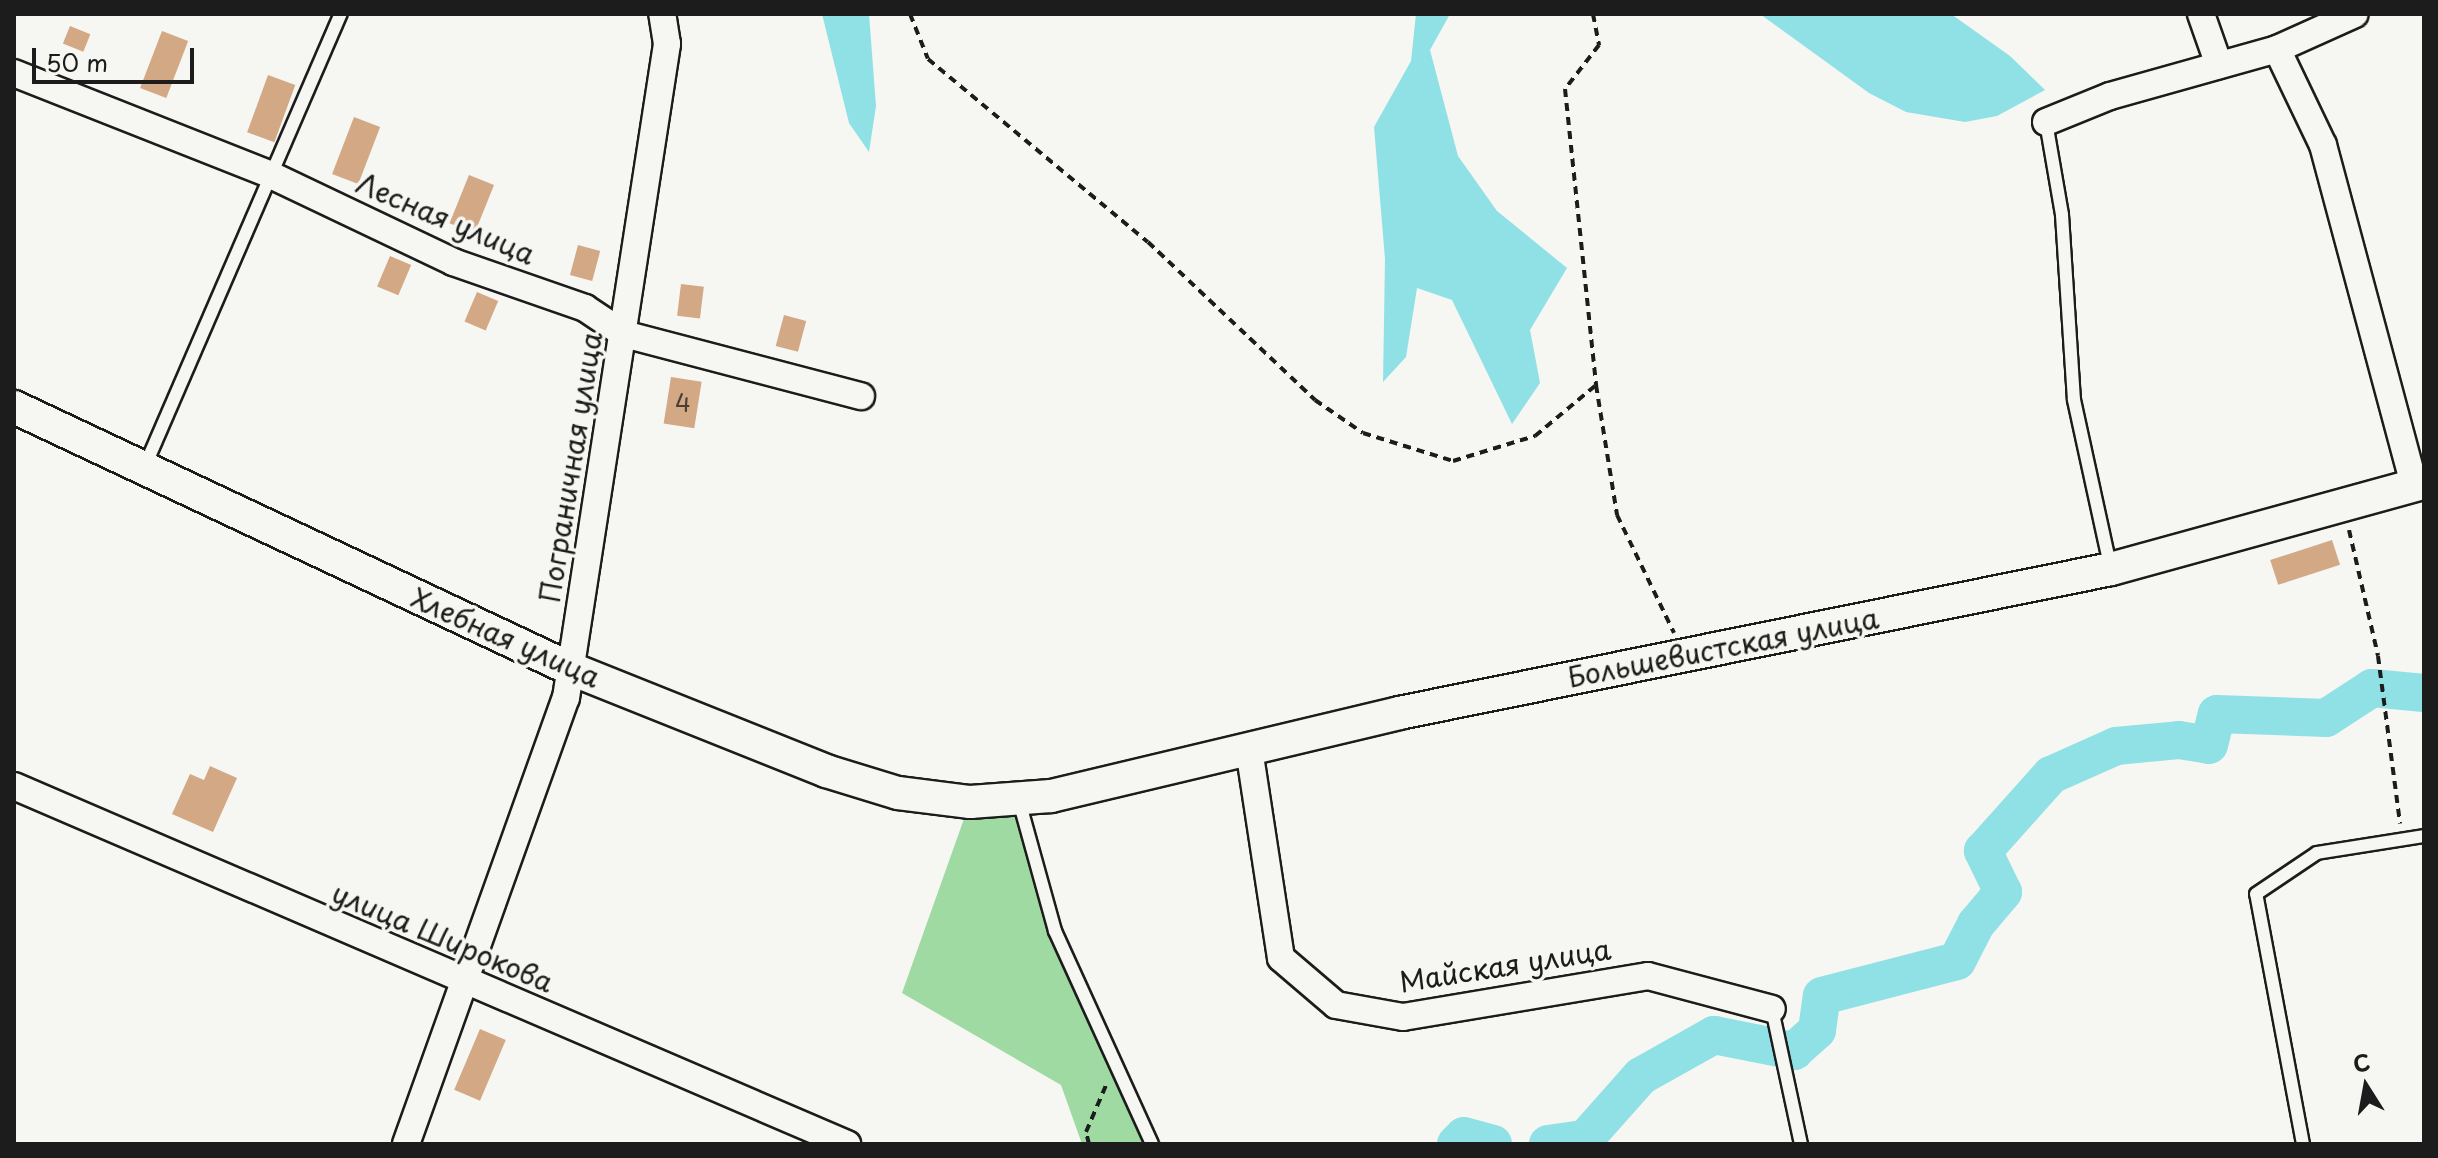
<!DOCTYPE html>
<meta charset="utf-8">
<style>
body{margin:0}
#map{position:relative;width:2438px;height:1158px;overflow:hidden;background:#f6f6f2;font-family:"Playpen Sans",sans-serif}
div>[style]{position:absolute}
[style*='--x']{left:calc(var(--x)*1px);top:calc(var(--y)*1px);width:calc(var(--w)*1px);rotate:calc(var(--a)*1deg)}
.green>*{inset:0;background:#9edaa1}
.water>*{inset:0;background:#8fe1e5}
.river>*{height:38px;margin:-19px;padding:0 19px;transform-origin:19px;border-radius:19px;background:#8fe1e5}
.building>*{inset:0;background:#d3a884;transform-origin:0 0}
.path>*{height:4px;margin-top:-2px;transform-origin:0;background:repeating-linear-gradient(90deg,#1c1c1c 0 8px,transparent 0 14px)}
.roads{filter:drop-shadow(2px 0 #1c1c1c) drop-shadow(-2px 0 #1c1c1c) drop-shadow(0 2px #1c1c1c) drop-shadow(0 -2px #1c1c1c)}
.service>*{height:12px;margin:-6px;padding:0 6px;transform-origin:6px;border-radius:6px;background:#f6f6f2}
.minor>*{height:26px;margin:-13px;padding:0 13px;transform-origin:13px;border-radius:13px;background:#f6f6f2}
.tertiary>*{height:32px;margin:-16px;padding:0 16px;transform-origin:16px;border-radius:16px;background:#f6f6f2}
span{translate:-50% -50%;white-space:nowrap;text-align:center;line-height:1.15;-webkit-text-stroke:7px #f6f6f2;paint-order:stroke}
.number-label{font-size:24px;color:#4a3f36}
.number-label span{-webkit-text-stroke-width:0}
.street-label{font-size:28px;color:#1c1c1c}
.frame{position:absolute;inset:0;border:16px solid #1c1c1c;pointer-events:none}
.north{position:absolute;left:2326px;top:1046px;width:80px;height:80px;-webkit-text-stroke:6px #f6f6f2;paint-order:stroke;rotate:349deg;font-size:22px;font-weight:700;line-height:32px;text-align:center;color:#1c1c1c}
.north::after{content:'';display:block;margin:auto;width:28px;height:36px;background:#1c1c1c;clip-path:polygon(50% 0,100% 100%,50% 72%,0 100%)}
.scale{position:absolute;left:32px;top:48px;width:162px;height:36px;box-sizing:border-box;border:4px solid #1c1c1c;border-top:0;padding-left:10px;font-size:24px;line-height:28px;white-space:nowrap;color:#1c1c1c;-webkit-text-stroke:6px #f6f6f2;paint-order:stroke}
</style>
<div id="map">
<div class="green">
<div style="clip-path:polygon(1018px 799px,1055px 931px,1152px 1144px,1082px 1144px,1061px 1085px,902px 993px,970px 802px)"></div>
</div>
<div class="water">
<div style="clip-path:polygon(822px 14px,869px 14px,876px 106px,869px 152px,849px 123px)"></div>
<div style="clip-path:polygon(1416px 14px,1450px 14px,1430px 50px,1458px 156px,1497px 211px,1567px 268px,1530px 330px,1540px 383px,1512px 424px,1452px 300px,1417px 288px,1406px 357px,1383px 382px,1385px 259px,1374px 127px,1411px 61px)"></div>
<div style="clip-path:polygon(1760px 14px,1951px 14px,2010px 56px,2045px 90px,1997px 116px,1965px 122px,1906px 112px,1869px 93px)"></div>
</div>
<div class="river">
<div style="--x:1456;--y:1144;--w:11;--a:-45"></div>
<div style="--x:1464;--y:1136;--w:30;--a:15"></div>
<div style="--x:1548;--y:1144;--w:37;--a:-8"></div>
<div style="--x:1585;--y:1139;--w:84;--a:-48.4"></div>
<div style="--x:1641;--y:1076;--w:84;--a:-29.3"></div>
<div style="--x:1714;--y:1035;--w:82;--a:11.3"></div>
<div style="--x:1794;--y:1051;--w:31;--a:-42"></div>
<div style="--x:1817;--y:1030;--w:34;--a:-82"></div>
<div style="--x:1822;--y:996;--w:139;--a:-14.5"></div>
<div style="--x:1957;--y:961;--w:42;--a:-62.8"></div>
<div style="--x:1976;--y:924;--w:42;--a:-49.8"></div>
<div style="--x:2003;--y:892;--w:46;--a:-116"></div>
<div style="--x:1983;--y:851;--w:102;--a:-48.2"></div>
<div style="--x:2051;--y:775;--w:71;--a:-24"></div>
<div style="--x:2116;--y:746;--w:63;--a:-5.4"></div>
<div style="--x:2179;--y:740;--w:30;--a:9"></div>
<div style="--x:2209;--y:745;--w:32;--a:-76"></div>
<div style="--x:2217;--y:714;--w:109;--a:2.1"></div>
<div style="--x:2326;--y:718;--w:55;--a:-33.1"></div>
<div style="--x:2372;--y:688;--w:52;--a:5.5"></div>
</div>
<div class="building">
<div style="left:70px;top:26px;width:22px;height:19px;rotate:22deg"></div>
<div style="left:162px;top:31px;width:28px;height:61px;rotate:21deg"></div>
<div style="left:268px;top:75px;width:29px;height:61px;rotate:20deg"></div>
<div style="left:354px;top:117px;width:28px;height:61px;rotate:21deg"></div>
<div style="left:469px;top:175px;width:27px;height:52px;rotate:22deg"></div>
<div style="left:578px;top:245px;width:23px;height:31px;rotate:15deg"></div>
<div style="left:390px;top:256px;width:23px;height:33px;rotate:23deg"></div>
<div style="left:681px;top:284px;width:23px;height:32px;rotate:7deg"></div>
<div style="left:477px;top:292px;width:23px;height:32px;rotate:23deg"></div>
<div style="left:784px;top:315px;width:23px;height:32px;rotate:15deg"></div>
<div style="left:671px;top:377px;width:31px;height:47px;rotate:9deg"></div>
<div style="left:2332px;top:540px;width:26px;height:65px;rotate:72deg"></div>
<div style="clip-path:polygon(210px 766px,237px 778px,213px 832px,172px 814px,190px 774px,204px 780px)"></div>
<div style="left:480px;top:1029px;width:28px;height:66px;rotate:23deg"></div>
</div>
<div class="path">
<div style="--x:910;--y:14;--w:48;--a:68.2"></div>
<div style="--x:928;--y:59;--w:286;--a:39.8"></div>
<div style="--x:1148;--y:242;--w:230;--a:43.4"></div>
<div style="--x:1315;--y:400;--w:58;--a:34.5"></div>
<div style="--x:1363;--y:433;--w:94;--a:17.3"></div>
<div style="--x:1453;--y:461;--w:86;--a:-17"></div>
<div style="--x:1535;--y:436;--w:80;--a:-39.9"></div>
<div style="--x:1593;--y:14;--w:32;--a:79"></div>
<div style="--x:1599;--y:45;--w:56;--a:127.7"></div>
<div style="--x:1565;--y:89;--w:298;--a:84"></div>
<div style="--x:1596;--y:385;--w:132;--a:80.8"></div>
<div style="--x:1617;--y:515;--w:131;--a:64.2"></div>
<div style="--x:2349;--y:530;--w:129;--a:77"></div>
<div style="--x:2378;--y:656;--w:169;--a:82.5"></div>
<div style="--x:1089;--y:1144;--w:12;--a:-104"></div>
<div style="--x:1086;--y:1132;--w:53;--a:-66.8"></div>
</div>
<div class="roads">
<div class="service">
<div style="--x:2046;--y:122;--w:94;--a:80.2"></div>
<div style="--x:2062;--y:215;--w:185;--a:86.3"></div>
<div style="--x:2074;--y:400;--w:173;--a:77.7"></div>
<div style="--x:145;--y:466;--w:493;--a:-66.6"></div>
<div style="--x:1019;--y:801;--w:135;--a:74.5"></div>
<div style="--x:1055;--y:931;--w:234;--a:65.5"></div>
<div style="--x:1772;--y:1009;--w:138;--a:77.9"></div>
<div style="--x:2303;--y:1144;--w:254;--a:-100.6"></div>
<div style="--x:2256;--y:894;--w:73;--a:-33.9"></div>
<div style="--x:2317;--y:853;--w:108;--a:-9"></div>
</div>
<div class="minor">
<div style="--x:2201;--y:14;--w:54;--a:70.6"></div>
<div style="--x:2277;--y:49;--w:106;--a:64.4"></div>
<div style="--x:2323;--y:145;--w:352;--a:75"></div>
<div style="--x:14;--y:73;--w:277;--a:21.6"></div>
<div style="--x:271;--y:175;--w:202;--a:25.5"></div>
<div style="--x:453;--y:262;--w:140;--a:19.2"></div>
<div style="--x:585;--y:308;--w:47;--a:33.7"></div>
<div style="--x:624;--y:334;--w:245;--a:14.7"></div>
<div style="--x:2046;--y:122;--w:69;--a:-22.1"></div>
<div style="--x:2110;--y:96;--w:173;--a:-15.7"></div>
<div style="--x:2277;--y:49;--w:85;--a:-24.2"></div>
<div style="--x:1249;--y:749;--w:211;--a:81.3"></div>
<div style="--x:1281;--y:958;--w:72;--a:40.5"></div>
<div style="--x:1336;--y:1005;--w:68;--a:10.2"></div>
<div style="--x:1403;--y:1017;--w:248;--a:-9.5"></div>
<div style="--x:1648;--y:976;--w:128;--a:14.9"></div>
<div style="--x:14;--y:786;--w:907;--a:23.26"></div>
<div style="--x:406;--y:1144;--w:474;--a:-70.3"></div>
<div style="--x:566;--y:698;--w:662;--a:-81.22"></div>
<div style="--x:667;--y:44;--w:30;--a:-99"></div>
</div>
<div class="tertiary">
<div style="--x:14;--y:407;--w:613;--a:25.19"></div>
<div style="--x:569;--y:668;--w:277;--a:21.8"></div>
<div style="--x:826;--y:771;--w:75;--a:17"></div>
<div style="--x:898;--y:793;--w:73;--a:7.1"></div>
<div style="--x:970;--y:802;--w:81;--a:-4.2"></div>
<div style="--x:1051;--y:796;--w:358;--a:-13.4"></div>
<div style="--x:1399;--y:713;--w:726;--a:-11.43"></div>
<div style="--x:2111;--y:569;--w:325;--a:-15.4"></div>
</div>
</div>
<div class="number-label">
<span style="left:683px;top:403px">4</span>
</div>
<div class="street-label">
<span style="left:446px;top:218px;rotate:23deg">Лесная улица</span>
<span style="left:570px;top:467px;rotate:-81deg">Пограничная улица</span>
<span style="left:506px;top:637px;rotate:24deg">Хлебная улица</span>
<span style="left:1723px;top:647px;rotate:-11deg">Большевистская улица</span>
<span style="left:443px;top:937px;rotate:23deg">улица Широкова</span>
<span style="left:1505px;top:965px;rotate:-9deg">Майская улица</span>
</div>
<div class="frame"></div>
<div class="north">С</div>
<div class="scale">50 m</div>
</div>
